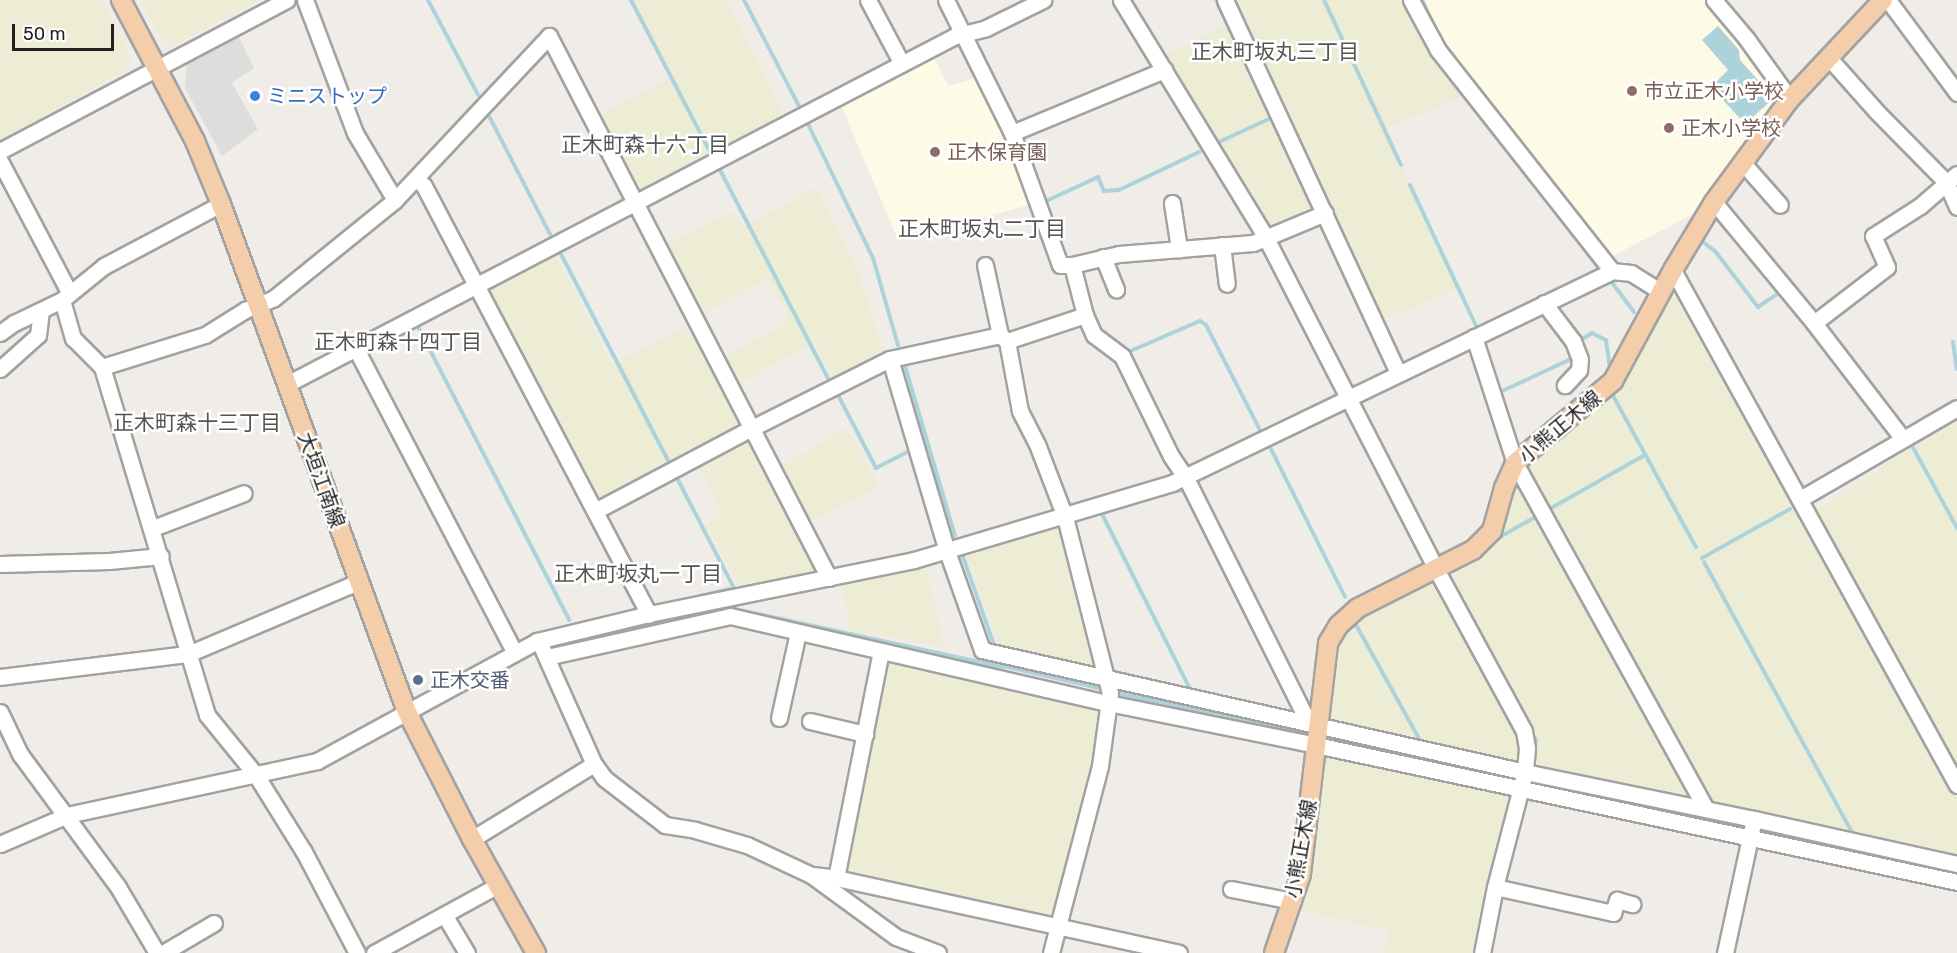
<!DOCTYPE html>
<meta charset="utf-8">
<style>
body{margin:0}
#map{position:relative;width:1957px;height:953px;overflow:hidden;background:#f0ede9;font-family:Rubik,"Noto Sans JP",sans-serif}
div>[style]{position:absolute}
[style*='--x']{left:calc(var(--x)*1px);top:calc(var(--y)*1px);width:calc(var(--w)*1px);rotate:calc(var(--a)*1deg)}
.education>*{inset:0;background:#fdfbe5}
.farmland>*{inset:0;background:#ededd6;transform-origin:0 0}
.parking>*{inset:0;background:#ddd}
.water>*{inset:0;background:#add3da}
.stream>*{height:4px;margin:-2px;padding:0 2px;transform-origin:2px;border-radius:2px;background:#add3da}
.roads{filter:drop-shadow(2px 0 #a2a2a2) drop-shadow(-2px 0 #a2a2a2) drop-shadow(0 2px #a2a2a2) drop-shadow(0 -2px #a2a2a2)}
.minor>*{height:15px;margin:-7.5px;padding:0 7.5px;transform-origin:7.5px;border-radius:7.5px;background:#fff}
.major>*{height:18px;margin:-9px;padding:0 9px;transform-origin:9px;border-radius:9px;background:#f4ceaa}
.dots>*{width:16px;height:16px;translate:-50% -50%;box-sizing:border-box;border:3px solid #fff;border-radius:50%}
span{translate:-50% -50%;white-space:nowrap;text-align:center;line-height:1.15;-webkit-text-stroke:5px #fff;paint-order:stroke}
.education-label{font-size:20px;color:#785e54}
.left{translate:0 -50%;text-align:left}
.shop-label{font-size:20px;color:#366cbe}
.street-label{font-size:20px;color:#212121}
.service-label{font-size:20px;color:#4e5e75}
.neighbourhood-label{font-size:21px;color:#545454}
.scale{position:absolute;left:12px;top:24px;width:102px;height:27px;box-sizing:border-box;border:3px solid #212121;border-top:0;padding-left:8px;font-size:18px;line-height:21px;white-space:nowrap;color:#212121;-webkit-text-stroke:4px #fff;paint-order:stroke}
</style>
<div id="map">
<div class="education">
<div style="clip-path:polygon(1419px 0,1706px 0,1745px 48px,1779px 98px,1778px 104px,1695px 213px,1609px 258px,1439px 42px)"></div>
<div style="clip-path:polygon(933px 56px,948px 86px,980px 77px,1029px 205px,898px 240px,839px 100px)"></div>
</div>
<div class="farmland">
<div style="clip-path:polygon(0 0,102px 0,131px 57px,127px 69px,0 142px)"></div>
<div style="clip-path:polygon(140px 0,260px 0,175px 45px,162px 41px)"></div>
<div style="clip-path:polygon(630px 0,726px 0,768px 81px,783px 117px,640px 195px,633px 191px,598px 122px,602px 114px,670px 78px)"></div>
<div style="clip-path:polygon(1232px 0,1405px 0,1427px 47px,1462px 96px,1384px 130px,1457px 289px,1379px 321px,1328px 205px,1269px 229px,1163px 56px,1239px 19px)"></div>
<div style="clip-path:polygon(817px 186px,856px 264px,885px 356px,835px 380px,814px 342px,737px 385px,723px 358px,791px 320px,768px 279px,703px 314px,664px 244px,733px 212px,744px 227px)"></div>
<div style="clip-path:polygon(554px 252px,612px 364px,692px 324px,746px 425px,597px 505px,486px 291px)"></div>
<div style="clip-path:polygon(1676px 287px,1804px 519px,1909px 449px,1957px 422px,1957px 864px,1525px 772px,1482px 953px,1383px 953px,1388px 931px,1291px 908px,1339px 625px,1473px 550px,1515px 463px,1611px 395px,1646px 342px)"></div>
<div style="clip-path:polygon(846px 427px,880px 486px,807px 522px,783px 466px)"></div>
<div style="clip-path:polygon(749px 437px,820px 571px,741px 589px,706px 525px,722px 513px,699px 467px)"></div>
<div style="clip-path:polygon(1058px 528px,1103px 676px,1001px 651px,966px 556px)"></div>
<div style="clip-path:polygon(926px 566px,944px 647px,850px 630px,842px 583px)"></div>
<div style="left:887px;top:658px;width:222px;height:220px;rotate:13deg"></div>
</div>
<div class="parking">
<div style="clip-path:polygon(239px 37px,254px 68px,232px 83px,258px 129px,222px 156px,185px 88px,187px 63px)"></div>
</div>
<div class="water">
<div style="clip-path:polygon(1718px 26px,1739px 50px,1740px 60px,1774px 98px,1745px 124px,1711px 87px,1728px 70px,1702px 40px)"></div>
</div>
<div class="stream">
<div style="--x:428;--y:0;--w:107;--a:62.2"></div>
<div style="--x:631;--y:0;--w:169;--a:62.5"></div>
<div style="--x:744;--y:0;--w:122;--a:62.6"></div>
<div style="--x:1216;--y:0;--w:222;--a:64.9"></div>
<div style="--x:1324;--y:0;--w:182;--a:65"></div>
<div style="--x:1422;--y:0;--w:38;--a:65"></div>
<div style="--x:489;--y:116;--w:133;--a:62.7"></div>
<div style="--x:807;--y:122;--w:151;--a:64.1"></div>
<div style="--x:873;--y:258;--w:91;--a:74"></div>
<div style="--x:1221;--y:141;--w:55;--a:-24.7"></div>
<div style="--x:720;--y:170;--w:234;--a:62.6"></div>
<div style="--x:1410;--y:185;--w:156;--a:64.9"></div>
<div style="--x:1044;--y:202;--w:60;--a:-24.8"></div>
<div style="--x:1098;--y:177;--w:15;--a:67"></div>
<div style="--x:1104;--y:191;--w:15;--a:-4"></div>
<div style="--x:1119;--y:190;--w:89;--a:-25.4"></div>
<div style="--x:1552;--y:207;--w:76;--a:52.5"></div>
<div style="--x:1699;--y:239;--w:20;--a:37"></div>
<div style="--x:1715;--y:251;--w:71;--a:52.5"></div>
<div style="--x:1758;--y:307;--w:27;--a:-34"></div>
<div style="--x:1780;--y:292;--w:3;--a:45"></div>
<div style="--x:561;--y:254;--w:232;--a:62.6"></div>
<div style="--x:1613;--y:284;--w:35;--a:53"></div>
<div style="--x:459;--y:303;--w:47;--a:152.4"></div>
<div style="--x:417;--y:325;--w:332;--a:62.7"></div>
<div style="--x:1953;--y:342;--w:27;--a:82"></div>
<div style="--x:1576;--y:343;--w:19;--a:-32"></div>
<div style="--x:1592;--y:333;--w:16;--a:27"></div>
<div style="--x:1606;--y:340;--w:28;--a:82"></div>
<div style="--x:1128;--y:352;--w:78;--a:-23.3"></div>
<div style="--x:1200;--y:321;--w:7;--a:34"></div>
<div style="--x:1206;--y:325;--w:118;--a:62.8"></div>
<div style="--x:905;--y:366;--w:177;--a:73.6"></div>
<div style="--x:1495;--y:378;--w:15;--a:70"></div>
<div style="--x:1500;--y:392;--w:78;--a:-24.9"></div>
<div style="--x:1571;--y:359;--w:10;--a:-101"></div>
<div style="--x:1396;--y:384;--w:80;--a:-25.3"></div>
<div style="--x:1611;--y:392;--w:177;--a:61.3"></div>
<div style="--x:839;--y:397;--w:80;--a:62.5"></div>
<div style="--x:876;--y:468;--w:38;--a:-27"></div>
<div style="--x:910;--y:451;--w:3;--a:72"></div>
<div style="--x:1910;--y:442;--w:98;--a:61.3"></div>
<div style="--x:1271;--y:449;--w:165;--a:63.4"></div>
<div style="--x:678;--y:480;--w:122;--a:62.6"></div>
<div style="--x:734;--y:588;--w:36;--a:167"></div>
<div style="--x:1184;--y:491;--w:5;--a:-169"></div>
<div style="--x:1179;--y:490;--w:81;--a:164.2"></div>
<div style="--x:1101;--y:512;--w:200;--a:63.3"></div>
<div style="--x:1546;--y:511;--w:114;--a:-29.5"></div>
<div style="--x:1498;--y:538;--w:47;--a:-29.3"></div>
<div style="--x:981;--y:548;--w:20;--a:162"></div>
<div style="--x:962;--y:554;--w:93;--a:70.6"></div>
<div style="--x:606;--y:549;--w:63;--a:62.6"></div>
<div style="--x:1702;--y:558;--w:101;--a:-29.1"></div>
<div style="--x:1704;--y:562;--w:306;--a:61.3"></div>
<div style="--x:1355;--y:620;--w:3;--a:90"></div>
<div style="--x:1355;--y:623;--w:136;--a:61"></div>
<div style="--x:576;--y:639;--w:157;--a:-11.4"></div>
<div style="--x:730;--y:608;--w:280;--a:12.2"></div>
<div style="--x:1003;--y:666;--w:98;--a:13"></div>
<div style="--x:1121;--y:694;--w:188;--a:12"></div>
<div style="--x:1531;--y:732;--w:9;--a:58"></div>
<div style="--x:1536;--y:740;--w:10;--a:101"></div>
<div style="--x:1329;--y:738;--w:192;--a:12.3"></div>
<div style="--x:1528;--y:781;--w:217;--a:12.2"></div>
<div style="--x:1762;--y:831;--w:200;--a:12.4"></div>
</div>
<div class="roads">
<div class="minor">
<div style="--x:305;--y:0;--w:142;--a:69.4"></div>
<div style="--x:355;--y:133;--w:78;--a:59.2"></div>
<div style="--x:868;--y:0;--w:72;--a:62"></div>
<div style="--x:946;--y:0;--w:148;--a:63.6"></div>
<div style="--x:1012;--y:133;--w:140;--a:70"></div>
<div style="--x:1060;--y:265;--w:12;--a:0"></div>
<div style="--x:1072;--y:265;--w:52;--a:75.4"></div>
<div style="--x:1085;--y:315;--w:22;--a:66"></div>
<div style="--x:1094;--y:335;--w:35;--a:37"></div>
<div style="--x:1122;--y:356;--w:111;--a:63.9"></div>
<div style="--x:1171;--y:456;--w:27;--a:56"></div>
<div style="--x:1186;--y:478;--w:264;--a:63.4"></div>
<div style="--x:1304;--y:714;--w:14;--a:36"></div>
<div style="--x:1121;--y:0;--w:279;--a:58.6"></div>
<div style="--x:1266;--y:238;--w:372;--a:62.8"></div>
<div style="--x:1436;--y:569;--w:184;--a:61.5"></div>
<div style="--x:1524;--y:731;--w:17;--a:80"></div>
<div style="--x:1527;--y:748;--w:24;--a:95"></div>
<div style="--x:1525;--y:772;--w:119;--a:104.6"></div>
<div style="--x:1495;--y:887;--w:67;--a:101.1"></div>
<div style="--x:1225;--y:0;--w:411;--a:65.1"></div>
<div style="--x:1411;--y:0;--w:57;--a:61.6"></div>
<div style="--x:1438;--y:50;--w:281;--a:51.8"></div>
<div style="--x:1714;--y:0;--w:50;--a:49.9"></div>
<div style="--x:1746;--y:38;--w:75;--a:54.2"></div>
<div style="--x:1888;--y:0;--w:116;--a:53.4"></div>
<div style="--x:1829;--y:58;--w:71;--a:48.4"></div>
<div style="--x:1876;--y:111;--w:100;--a:45.4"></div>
<div style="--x:1946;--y:182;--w:27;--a:66"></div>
<div style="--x:1012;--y:133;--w:165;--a:-22.5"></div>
<div style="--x:0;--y:151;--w:324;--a:-27.8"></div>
<div style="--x:0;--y:161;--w:148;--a:62.2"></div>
<div style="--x:1742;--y:162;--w:57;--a:48.5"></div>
<div style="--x:416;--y:178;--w:11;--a:45"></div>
<div style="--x:424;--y:186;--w:484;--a:62.3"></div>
<div style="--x:1714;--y:202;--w:157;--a:50.4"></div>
<div style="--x:1172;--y:203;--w:47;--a:81.3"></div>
<div style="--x:1222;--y:245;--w:39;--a:83"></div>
<div style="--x:1103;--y:257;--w:35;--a:68"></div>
<div style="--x:985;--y:265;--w:72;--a:77.9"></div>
<div style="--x:1000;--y:335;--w:9;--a:41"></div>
<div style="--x:1007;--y:341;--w:71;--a:79.5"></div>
<div style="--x:1020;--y:411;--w:37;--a:63"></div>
<div style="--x:1037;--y:444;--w:78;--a:69"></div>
<div style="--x:1065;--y:517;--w:182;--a:75.7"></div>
<div style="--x:1110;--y:693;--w:74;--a:97.8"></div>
<div style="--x:1100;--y:766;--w:193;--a:104.7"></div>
<div style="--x:1072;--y:265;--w:48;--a:-13.2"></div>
<div style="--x:1119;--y:254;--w:134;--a:-4.7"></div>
<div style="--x:1253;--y:243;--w:78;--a:-22.6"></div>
<div style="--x:1673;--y:270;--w:588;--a:61.13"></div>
<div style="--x:62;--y:300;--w:40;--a:74"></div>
<div style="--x:73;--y:338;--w:41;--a:45"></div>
<div style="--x:102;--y:367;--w:363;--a:73.2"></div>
<div style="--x:207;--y:715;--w:77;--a:50.8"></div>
<div style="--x:256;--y:775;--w:91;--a:58.1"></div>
<div style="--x:304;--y:852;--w:114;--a:62.3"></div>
<div style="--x:1544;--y:303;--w:48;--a:52.7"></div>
<div style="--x:1573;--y:341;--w:19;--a:69"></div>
<div style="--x:1580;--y:359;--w:11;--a:95"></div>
<div style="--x:1579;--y:370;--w:21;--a:133"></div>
<div style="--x:0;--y:333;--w:17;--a:-36"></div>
<div style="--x:14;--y:323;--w:53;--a:-25.6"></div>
<div style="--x:62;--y:300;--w:54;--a:-39"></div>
<div style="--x:104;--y:266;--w:132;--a:-27.9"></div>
<div style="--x:1474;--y:337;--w:133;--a:72"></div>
<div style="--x:1515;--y:463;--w:395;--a:61.1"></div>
<div style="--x:1007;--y:341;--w:82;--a:-18.4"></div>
<div style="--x:356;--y:349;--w:343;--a:62.4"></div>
<div style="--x:890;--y:359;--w:200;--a:73.5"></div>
<div style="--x:947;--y:551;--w:105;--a:70.5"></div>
<div style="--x:982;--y:650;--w:557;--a:12.66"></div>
<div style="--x:1525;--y:772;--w:234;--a:11.6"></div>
<div style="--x:102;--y:367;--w:108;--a:-17.3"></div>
<div style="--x:205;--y:335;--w:47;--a:-32"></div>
<div style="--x:245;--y:310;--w:31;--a:-22"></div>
<div style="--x:274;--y:298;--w:156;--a:-39"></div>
<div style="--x:395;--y:200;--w:225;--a:-46.8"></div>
<div style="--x:549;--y:36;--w:610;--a:62.68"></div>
<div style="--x:0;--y:369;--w:51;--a:-41.8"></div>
<div style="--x:38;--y:335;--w:24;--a:-83"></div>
<div style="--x:287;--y:384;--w:753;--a:-27.52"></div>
<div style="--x:955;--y:36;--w:32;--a:-14"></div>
<div style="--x:986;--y:28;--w:64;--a:-26.2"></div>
<div style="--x:1903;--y:439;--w:146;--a:-127.5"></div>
<div style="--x:1814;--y:323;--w:92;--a:-37.5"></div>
<div style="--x:1887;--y:267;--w:34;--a:-114"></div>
<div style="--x:1873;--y:236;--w:56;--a:-32.6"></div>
<div style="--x:1920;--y:206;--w:49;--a:-40.9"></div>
<div style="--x:1800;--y:499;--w:181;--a:-30.1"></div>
<div style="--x:595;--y:511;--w:178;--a:-27.9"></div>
<div style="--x:752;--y:428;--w:154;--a:-26.6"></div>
<div style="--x:890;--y:359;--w:113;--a:-12.3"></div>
<div style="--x:153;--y:528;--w:97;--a:-21"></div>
<div style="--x:0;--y:564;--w:109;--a:-1.6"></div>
<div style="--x:109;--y:561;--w:52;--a:-5.5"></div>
<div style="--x:542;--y:648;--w:127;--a:65.9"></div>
<div style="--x:594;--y:764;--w:17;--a:54"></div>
<div style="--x:604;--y:778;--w:77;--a:37.6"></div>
<div style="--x:665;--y:825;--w:30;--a:9"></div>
<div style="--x:695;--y:830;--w:54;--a:16.1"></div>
<div style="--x:747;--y:845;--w:71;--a:25.1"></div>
<div style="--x:811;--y:875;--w:105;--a:36.1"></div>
<div style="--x:896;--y:937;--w:45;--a:20.9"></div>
<div style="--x:547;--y:657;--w:188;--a:-12.6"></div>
<div style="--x:730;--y:616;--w:388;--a:13"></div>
<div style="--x:1108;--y:703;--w:212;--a:11.4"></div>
<div style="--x:1316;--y:745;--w:655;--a:12.06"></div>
<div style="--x:0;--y:677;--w:189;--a:-7"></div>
<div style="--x:188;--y:654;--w:185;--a:-23"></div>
<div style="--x:0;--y:712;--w:47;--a:64.5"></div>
<div style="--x:20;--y:754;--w:165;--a:53.6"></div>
<div style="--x:118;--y:887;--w:77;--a:59.4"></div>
<div style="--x:779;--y:718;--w:88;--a:-77.5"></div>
<div style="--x:810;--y:721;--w:57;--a:13.3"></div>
<div style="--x:472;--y:839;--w:143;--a:-31.6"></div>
<div style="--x:0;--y:844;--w:73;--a:-23.4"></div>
<div style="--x:67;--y:815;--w:256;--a:-12.2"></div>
<div style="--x:317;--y:761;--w:251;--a:-28.6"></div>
<div style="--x:537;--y:641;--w:115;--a:-13.6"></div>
<div style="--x:649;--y:614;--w:270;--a:-11.5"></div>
<div style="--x:914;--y:560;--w:269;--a:-16.6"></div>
<div style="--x:1172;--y:483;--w:488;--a:-25.7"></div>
<div style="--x:1612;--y:271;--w:19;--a:6"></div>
<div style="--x:1631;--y:273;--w:36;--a:32"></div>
<div style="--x:813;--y:875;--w:23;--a:7"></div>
<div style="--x:836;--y:878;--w:351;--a:12.3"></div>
<div style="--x:836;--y:878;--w:231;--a:-78.8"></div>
<div style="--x:1495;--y:887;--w:121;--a:12.4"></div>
<div style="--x:1613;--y:913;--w:14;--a:-73"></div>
<div style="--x:1617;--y:900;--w:16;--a:15"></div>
<div style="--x:1231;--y:889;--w:63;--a:11"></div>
<div style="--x:445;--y:916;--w:43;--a:59.3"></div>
<div style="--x:163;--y:953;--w:59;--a:-30.5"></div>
<div style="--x:374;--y:953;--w:141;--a:-28.7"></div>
<div style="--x:1725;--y:953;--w:137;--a:-77.8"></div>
<div style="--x:1754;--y:819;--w:208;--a:12.5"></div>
</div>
<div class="major">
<div style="--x:121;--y:0;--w:159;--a:62.3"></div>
<div style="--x:195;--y:141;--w:68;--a:67.6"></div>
<div style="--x:221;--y:204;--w:541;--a:69.89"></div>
<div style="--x:407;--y:712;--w:143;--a:62.9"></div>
<div style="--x:472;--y:839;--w:131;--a:60.7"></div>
<div style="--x:1274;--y:953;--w:83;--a:-71.1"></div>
<div style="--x:1301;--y:874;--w:233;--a:-83.3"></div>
<div style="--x:1328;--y:643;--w:21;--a:-59"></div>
<div style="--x:1339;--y:625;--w:25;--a:-42"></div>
<div style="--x:1358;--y:608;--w:129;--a:-26.8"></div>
<div style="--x:1473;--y:550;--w:27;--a:-45"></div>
<div style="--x:1492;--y:531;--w:45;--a:-74.4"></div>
<div style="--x:1504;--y:488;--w:27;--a:-66"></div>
<div style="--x:1515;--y:463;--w:128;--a:-39.9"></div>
<div style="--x:1613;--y:381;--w:126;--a:-61.6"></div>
<div style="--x:1673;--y:270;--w:79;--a:-58.9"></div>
<div style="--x:1714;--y:202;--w:128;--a:-53.6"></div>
<div style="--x:1790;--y:99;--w:136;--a:-46.8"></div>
</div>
</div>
<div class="dots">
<div style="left:1632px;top:91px;background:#8d6e63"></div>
<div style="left:255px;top:96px;background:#3f7fe0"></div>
<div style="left:1669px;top:128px;background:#8d6e63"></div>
<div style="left:935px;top:152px;background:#8d6e63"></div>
<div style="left:418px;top:680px;background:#5c6f8a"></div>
</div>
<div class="education-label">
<span class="left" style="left:1644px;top:91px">市立正木小学校</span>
<span class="left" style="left:1681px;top:128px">正木小学校</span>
<span class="left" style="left:947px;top:152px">正木保育園</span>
</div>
<div class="shop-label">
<span class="left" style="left:267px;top:96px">ミニストップ</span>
</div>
<div class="street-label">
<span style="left:1560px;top:427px;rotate:-40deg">小熊正木線</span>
<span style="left:321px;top:480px;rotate:70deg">大垣江南線</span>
<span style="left:1301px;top:849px;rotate:-80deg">小熊正木線</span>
</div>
<div class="service-label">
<span class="left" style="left:430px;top:680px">正木交番</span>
</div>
<div class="neighbourhood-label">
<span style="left:1275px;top:52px">正木町坂丸三丁目</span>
<span style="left:645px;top:145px">正木町森十六丁目</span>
<span style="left:982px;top:229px">正木町坂丸二丁目</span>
<span style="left:398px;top:342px">正木町森十四丁目</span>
<span style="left:197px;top:423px">正木町森十三丁目</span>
<span style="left:638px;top:574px">正木町坂丸一丁目</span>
</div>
<div class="scale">50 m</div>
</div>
